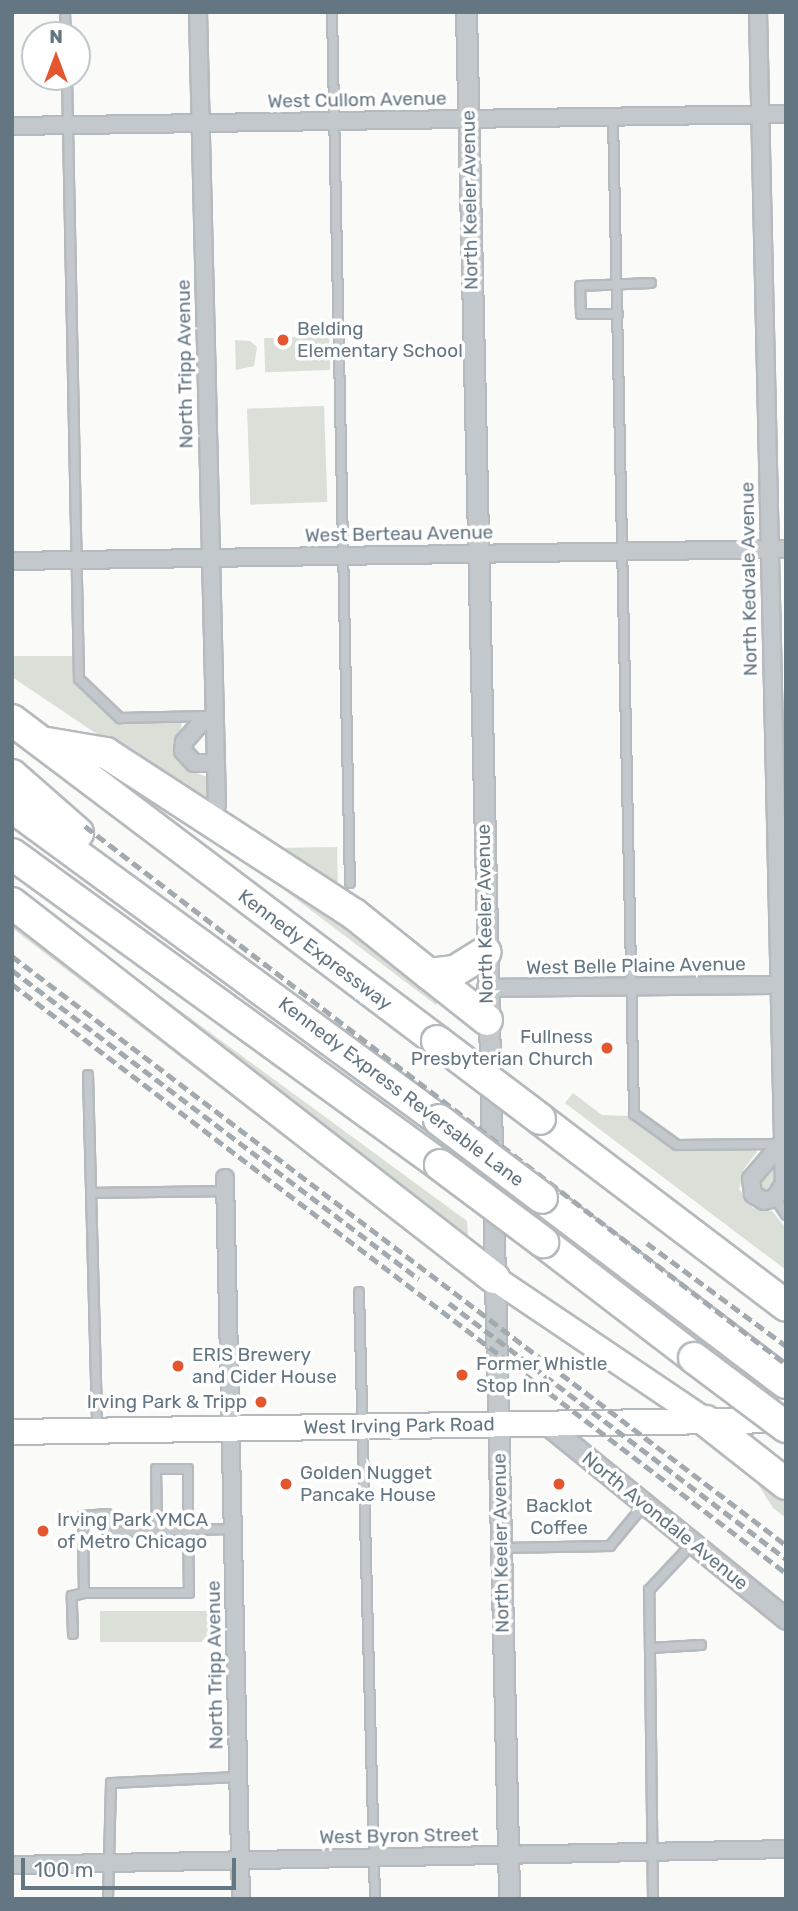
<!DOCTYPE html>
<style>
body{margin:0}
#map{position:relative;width:798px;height:1911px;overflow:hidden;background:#fafaf8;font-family:Rubik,sans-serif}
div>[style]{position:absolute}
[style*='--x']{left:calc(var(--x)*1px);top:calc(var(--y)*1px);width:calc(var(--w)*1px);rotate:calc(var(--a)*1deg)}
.green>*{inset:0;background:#dadfd7;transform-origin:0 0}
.roads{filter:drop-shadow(2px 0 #b5babe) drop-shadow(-2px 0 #b5babe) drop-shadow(0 2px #b5babe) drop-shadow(0 -2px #b5babe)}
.service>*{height:8px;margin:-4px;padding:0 4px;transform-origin:4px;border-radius:4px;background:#c3c8cc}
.minor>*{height:16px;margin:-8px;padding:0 8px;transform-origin:8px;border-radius:8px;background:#c3c8cc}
.tertiary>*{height:19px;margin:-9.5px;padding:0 9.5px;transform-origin:9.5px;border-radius:9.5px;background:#c3c8cc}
.primary>*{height:24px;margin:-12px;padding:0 12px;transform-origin:12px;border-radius:12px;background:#fff}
.motorway>*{height:30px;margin:-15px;padding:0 15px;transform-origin:15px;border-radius:15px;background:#fff}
.rail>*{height:4.5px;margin-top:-2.25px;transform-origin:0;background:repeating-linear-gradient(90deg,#a2aab0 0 10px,transparent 0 15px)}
.bridges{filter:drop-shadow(2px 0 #b4b9bd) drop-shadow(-2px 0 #b4b9bd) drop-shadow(0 2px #b4b9bd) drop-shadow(0 -2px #b4b9bd)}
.motorway-bridge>*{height:30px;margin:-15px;padding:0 15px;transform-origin:15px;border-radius:15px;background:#fff}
.dots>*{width:19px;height:19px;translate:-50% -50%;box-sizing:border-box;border:4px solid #fff;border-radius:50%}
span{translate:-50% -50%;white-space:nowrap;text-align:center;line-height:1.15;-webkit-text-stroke:7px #fff;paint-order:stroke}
.street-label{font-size:19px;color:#657683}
.poi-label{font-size:19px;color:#657683}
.left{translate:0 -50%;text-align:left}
.right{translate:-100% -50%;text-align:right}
.frame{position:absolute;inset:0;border:14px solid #657683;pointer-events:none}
.north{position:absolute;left:21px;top:21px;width:70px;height:70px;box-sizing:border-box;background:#fff;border:2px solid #c1c8cd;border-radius:50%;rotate:0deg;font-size:19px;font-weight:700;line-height:28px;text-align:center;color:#657683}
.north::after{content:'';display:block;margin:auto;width:24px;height:32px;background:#e4572e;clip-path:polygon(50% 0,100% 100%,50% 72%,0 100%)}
.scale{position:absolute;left:21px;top:1858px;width:215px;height:32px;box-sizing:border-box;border:4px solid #657683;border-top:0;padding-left:9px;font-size:21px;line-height:24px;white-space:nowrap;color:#657683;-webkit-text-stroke:5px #fff;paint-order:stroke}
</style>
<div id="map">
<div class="green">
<div style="left:329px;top:336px;width:34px;height:65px;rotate:88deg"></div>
<div style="clip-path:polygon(235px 340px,250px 341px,257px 347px,254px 366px,236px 370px)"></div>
<div style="left:324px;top:406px;width:96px;height:77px;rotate:88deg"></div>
<div style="clip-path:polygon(12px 656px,72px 656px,74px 683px,117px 722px,182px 722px,176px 753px,187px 769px,207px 777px,207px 808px,12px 677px)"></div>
<div style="clip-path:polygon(224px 837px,442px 997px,436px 1005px,221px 842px)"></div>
<div style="clip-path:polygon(337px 847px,338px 889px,272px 848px)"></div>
<div style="clip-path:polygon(12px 921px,466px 1274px,467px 1277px,12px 928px)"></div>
<div style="clip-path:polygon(114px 962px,467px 1221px,468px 1236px,111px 965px)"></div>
<div style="clip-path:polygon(573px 1093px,602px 1115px,631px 1116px,670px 1147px,754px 1148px,757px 1152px,744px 1169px,739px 1189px,753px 1208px,772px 1211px,786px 1228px,786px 1270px,565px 1103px)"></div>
<div style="clip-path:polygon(775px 1164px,776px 1188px,767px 1194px,759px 1189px,759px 1180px)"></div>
<div style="clip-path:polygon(721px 1451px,786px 1496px,786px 1518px,773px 1508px,756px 1481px)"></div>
<div style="left:208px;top:1611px;width:31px;height:108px;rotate:90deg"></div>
</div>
<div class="roads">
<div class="service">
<div style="--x:65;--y:12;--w:23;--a:88"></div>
<div style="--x:332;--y:12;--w:871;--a:88.82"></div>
<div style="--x:67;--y:77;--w:602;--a:88.86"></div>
<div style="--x:79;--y:679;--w:57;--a:43.6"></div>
<div style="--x:120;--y:718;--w:87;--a:-1.3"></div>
<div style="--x:613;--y:117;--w:997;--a:88.79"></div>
<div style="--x:634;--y:1114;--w:53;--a:35.8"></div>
<div style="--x:677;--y:1145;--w:101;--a:-0.6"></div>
<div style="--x:618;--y:314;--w:37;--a:180"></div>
<div style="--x:581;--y:314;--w:28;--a:-92"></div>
<div style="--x:580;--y:286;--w:71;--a:-2.4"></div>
<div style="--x:88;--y:1075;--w:353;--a:88.5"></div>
<div style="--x:91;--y:1193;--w:135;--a:-0.8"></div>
<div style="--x:775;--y:1198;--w:20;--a:57"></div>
<div style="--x:359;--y:1292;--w:607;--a:88.49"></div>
<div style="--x:157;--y:1531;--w:62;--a:-90.9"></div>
<div style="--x:156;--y:1469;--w:32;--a:0"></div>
<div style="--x:188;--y:1469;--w:61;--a:90"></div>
<div style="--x:188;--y:1530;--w:31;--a:178"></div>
<div style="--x:157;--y:1531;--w:8;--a:180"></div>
<div style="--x:149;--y:1531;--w:42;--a:178.6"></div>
<div style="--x:107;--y:1532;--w:18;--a:-90"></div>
<div style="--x:107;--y:1514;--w:24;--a:175"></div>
<div style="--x:83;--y:1516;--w:77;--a:89.3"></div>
<div style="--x:84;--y:1593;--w:105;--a:0"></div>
<div style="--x:189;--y:1593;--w:63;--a:-90.9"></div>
<div style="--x:188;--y:1530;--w:46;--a:-1.2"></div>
<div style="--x:502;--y:1548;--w:108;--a:-1.1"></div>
<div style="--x:610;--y:1546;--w:53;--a:-50.3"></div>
<div style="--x:73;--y:1634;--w:38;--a:-92"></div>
<div style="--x:72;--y:1596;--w:12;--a:-14"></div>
<div style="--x:650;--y:1648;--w:51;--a:-3.4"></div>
<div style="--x:108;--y:1899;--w:116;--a:-88.5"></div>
<div style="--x:111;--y:1783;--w:127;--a:-2.7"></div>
<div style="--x:653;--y:1899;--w:309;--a:-90.7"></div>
<div style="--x:649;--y:1590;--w:63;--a:-46.9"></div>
</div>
<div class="minor">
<div style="--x:198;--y:12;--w:793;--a:88.63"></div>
<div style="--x:758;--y:12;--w:1171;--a:88.73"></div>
<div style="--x:784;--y:1183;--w:17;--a:121"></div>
<div style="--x:775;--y:1198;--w:11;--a:165"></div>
<div style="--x:764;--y:1201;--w:13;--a:-148"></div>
<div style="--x:753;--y:1194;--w:15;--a:-98"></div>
<div style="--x:751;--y:1179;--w:46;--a:-49.4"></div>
<div style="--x:12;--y:126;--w:774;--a:-0.89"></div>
<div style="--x:12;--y:561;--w:774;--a:-0.89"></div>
<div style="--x:214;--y:716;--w:19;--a:148"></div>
<div style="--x:198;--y:726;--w:21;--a:131"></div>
<div style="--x:184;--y:742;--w:9;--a:96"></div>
<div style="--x:183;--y:751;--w:16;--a:47"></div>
<div style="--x:194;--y:763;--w:22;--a:0"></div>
<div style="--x:486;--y:988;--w:300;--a:-0.6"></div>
<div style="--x:225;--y:1178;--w:721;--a:88.73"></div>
<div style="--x:12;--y:1865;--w:774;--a:-1.18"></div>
</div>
<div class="tertiary">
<div style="--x:466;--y:12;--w:1887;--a:88.69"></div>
<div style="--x:545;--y:1423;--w:311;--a:39.1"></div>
</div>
<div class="primary">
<div style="--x:494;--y:1278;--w:256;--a:34"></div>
<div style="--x:12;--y:1432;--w:773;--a:-0.89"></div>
</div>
<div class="motorway">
<div style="--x:12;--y:720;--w:533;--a:37.06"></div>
<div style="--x:47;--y:743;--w:60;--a:9.6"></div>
<div style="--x:106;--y:753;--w:296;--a:33"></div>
<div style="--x:354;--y:914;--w:96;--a:38.7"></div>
<div style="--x:429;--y:974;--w:26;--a:-7"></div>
<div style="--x:455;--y:971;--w:36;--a:-32"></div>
<div style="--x:12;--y:775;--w:88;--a:41.3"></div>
<div style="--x:12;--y:807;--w:529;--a:36.24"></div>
<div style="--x:12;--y:854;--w:529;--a:36"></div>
<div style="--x:12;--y:903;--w:611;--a:37.88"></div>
<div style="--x:429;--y:974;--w:74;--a:38.4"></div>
<div style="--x:540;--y:1119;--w:309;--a:37.2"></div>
<div style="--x:542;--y:1198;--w:306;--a:37.2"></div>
<div style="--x:543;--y:1242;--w:190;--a:37.5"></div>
<div style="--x:706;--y:1421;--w:102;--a:38.2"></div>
</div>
</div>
<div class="rail">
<div style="--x:85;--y:826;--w:884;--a:37.51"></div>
<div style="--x:12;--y:956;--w:973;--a:37.27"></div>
<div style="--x:12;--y:970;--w:511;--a:37.21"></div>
<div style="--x:12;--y:984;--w:973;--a:37.27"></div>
<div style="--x:647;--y:1243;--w:173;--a:36.5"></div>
<div style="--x:449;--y:1303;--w:423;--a:37.2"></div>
</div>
<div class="bridges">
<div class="motorway-bridge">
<div style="--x:437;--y:1041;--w:129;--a:37.1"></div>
<div style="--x:439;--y:1120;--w:129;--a:37.1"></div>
<div style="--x:440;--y:1165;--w:129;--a:36.8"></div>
<div style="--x:694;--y:1358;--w:115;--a:36.9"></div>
</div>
</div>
<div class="dots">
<div style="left:283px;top:340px;background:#e4572e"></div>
<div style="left:607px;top:1048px;background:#e4572e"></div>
<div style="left:178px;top:1366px;background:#e4572e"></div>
<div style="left:462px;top:1375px;background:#e4572e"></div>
<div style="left:261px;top:1402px;background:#e4572e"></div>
<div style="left:286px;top:1484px;background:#e4572e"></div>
<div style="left:559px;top:1484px;background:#e4572e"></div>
<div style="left:43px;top:1531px;background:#e4572e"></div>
</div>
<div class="street-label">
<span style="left:357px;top:100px;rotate:-1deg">West Cullom Avenue</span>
<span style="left:470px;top:200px;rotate:-91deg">North Keeler Avenue</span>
<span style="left:185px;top:364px;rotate:-91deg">North Tripp Avenue</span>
<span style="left:399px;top:534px;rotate:-1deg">West Berteau Avenue</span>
<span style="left:749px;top:579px;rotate:-91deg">North Kedvale Avenue</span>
<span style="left:485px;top:914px;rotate:-91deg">North Keeler Avenue</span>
<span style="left:315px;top:950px;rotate:37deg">Kennedy Expressway</span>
<span style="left:636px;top:966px;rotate:-1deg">West Belle Plaine Avenue</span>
<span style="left:401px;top:1092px;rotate:37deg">Kennedy Express Reversable Lane</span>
<span style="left:399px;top:1426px;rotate:-1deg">West Irving Park Road</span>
<span style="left:665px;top:1521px;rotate:39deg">North Avondale Avenue</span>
<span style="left:501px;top:1543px;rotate:-91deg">North Keeler Avenue</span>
<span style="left:215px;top:1665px;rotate:-91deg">North Tripp Avenue</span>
<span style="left:399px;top:1836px;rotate:-1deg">West Byron Street</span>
</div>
<div class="poi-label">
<span class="left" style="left:297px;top:340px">Belding<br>Elementary School</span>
<span class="right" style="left:593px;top:1048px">Fullness<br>Presbyterian Church</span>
<span class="left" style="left:192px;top:1366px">ERIS Brewery<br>and Cider House</span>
<span class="left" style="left:476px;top:1375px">Former Whistle<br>Stop Inn</span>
<span class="right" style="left:247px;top:1402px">Irving Park &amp; Tripp</span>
<span class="left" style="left:300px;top:1484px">Golden Nugget<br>Pancake House</span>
<span style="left:559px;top:1517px">Backlot<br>Coffee</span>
<span class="left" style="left:57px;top:1531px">Irving Park YMCA<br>of Metro Chicago</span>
</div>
<div class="frame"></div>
<div class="north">N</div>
<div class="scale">100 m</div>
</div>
